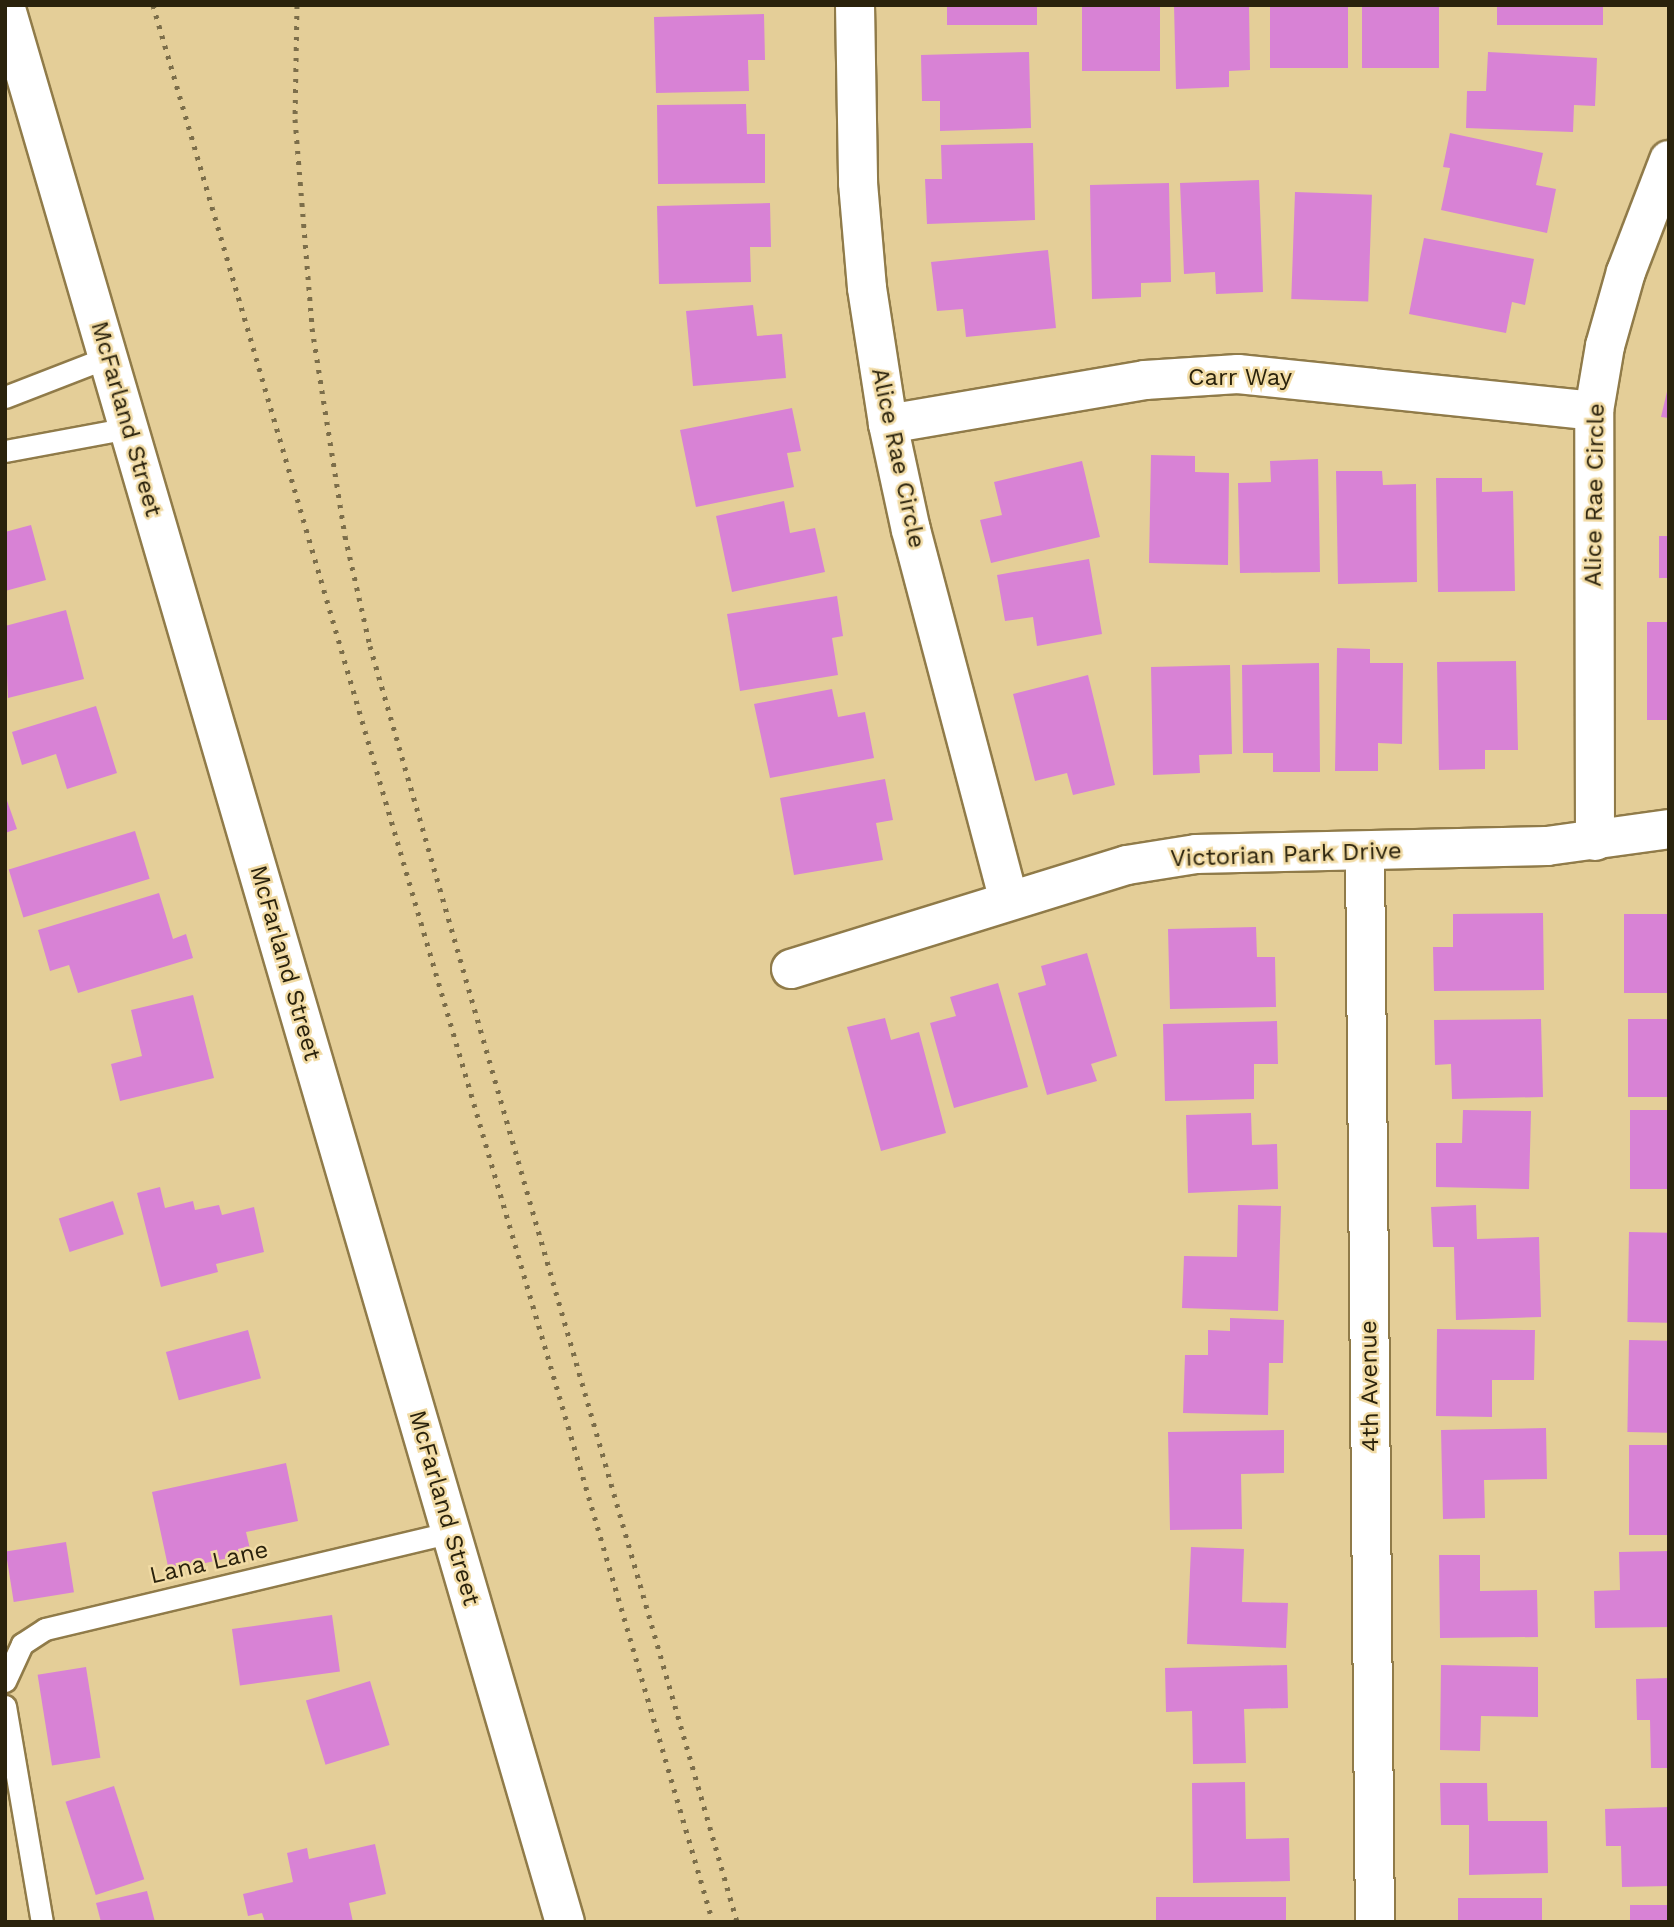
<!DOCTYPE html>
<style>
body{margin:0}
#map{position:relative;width:1674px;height:1927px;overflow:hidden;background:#e4ce98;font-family:"Work Sans",sans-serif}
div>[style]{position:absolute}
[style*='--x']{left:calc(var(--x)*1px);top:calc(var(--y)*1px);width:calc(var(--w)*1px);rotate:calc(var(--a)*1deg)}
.building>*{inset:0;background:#d882d5;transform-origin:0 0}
.roads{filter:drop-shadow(2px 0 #907b49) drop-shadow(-2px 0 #907b49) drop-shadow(0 2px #907b49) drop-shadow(0 -2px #907b49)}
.lane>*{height:21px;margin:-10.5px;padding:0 10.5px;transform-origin:10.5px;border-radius:10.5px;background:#fff}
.street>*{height:38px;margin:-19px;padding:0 19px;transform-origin:19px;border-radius:19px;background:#fff}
.rail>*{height:5px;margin-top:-2.5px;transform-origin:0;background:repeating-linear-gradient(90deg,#7c6e4a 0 3.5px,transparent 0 10.5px)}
span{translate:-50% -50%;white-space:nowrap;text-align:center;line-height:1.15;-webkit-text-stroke:5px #f1dba5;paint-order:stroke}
.street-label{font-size:24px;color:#2a220c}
.frame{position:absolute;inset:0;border:7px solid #2a220c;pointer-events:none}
</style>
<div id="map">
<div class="building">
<div style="left:947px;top:5px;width:90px;height:20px"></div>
<div style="left:1082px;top:5px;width:78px;height:66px"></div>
<div style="clip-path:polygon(1174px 5px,1249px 5px,1250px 70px,1229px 71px,1229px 87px,1176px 89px)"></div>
<div style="left:1270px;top:5px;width:78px;height:63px"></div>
<div style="left:1362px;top:5px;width:77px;height:63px"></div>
<div style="left:1497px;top:5px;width:106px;height:20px"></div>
<div style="clip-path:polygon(764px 14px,765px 60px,748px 60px,749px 91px,656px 93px,654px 17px)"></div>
<div style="clip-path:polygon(1029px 52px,1031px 128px,940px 131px,940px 101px,922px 101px,921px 55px)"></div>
<div style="clip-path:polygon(1488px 52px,1597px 58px,1595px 106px,1574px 105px,1573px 132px,1466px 128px,1467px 91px,1486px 91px)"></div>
<div style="clip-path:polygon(746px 104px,747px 134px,765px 134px,765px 183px,658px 184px,657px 105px)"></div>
<div style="clip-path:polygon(1450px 133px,1543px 153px,1536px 185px,1556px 189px,1547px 233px,1441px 210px,1450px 168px,1443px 167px)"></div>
<div style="clip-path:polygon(1033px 143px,1035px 220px,927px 224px,925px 179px,942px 179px,941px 145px)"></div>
<div style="clip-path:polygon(1259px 180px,1263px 292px,1216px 294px,1215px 272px,1184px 274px,1180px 183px)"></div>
<div style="clip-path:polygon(1169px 183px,1171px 282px,1141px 283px,1141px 297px,1092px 299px,1090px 185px)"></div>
<div style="left:1295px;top:192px;width:77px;height:107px;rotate:2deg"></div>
<div style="clip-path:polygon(770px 203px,771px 247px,750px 247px,751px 282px,659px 284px,657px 206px)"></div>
<div style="clip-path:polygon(1424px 238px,1534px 259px,1525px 305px,1512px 302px,1506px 333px,1409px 314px)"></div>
<div style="clip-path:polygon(1048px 250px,1056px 328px,966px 337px,963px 309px,937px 311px,931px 262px)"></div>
<div style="clip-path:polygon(753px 305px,757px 336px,782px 334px,786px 378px,693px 386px,686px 311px)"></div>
<div style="clip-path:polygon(1669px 383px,1669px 418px,1661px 417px)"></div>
<div style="clip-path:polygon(792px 408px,801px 451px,787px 453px,794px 487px,696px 507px,680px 430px)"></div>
<div style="clip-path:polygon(1151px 455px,1195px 456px,1195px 472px,1229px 473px,1228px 565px,1149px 563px)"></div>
<div style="clip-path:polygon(1318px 459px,1320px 572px,1240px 573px,1238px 483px,1271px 482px,1270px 461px)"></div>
<div style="clip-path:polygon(1082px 461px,1100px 537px,991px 563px,980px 520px,1002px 515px,994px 482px)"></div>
<div style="clip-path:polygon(1336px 471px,1382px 471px,1383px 485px,1416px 484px,1417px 582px,1338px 584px)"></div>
<div style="clip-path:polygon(1436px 478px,1482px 478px,1482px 492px,1513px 491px,1515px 591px,1438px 592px)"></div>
<div style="clip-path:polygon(784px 501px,790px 533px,815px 528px,825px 572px,732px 592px,716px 516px)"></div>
<div style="clip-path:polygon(31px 525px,46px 580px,5px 591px,5px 532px)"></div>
<div style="left:1659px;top:536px;width:10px;height:42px"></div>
<div style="clip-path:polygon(1089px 559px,1102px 634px,1037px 646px,1033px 617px,1005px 621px,997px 575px)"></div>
<div style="clip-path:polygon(837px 596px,843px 636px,832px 638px,838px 675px,740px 691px,727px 614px)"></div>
<div style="clip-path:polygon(66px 610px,84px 679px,8px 698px,5px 626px)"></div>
<div style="left:1669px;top:622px;width:98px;height:22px;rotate:90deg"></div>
<div style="clip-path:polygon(1337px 648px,1370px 649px,1370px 663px,1403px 663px,1402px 744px,1378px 743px,1378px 771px,1335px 771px)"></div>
<div style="clip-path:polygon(1516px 661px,1518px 750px,1485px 750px,1485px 769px,1439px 770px,1437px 662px)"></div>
<div style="clip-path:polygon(1319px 663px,1320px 772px,1273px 772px,1273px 753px,1243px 753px,1242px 665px)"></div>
<div style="clip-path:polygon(1230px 665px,1232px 754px,1199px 755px,1200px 773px,1153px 775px,1151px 667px)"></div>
<div style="clip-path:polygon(1088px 675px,1115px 785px,1073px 795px,1067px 773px,1035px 781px,1013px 694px)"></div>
<div style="clip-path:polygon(832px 689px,838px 717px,865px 712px,874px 758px,770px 778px,754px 704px)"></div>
<div style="clip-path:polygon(96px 706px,117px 773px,67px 789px,56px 754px,22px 765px,12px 732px)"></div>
<div style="clip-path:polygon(885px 779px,893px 820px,876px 823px,883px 860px,794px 875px,780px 798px)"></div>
<div style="clip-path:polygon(5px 795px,17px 829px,5px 833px)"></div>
<div style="left:135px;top:831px;width:50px;height:132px;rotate:73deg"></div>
<div style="clip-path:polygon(159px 893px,173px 939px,186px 934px,193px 958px,78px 993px,69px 965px,50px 971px,38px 930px)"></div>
<div style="clip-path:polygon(1543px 913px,1544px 990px,1434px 991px,1433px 947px,1453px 947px,1453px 914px)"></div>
<div style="left:1669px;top:914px;width:79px;height:45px;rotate:90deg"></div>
<div style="clip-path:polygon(1256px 927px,1257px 957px,1275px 957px,1276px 1007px,1170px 1009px,1168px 929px)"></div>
<div style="clip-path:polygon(1087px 953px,1117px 1056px,1091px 1064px,1097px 1081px,1047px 1095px,1018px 993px,1046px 985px,1041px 966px)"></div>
<div style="clip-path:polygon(998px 983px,1028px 1087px,954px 1108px,930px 1023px,956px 1016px,950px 997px)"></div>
<div style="clip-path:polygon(193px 995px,214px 1078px,120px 1101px,111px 1064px,142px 1056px,131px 1010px)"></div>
<div style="clip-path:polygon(885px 1018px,891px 1040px,919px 1032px,946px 1133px,881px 1151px,847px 1027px)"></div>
<div style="clip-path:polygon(1541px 1019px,1543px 1097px,1452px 1099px,1451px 1064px,1435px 1065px,1434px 1020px)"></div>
<div style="left:1669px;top:1019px;width:78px;height:41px;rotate:90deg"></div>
<div style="clip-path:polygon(1277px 1021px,1278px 1064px,1254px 1064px,1254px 1099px,1165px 1101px,1163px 1024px)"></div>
<div style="clip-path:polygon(1463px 1110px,1531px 1111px,1529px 1189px,1436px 1187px,1436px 1143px,1462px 1143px)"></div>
<div style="left:1630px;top:1110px;width:39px;height:79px"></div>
<div style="clip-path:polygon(1251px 1113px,1252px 1145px,1277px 1144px,1278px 1189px,1188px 1193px,1186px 1115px)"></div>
<div style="clip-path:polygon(160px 1187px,165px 1208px,193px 1201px,195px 1210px,219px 1205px,222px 1215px,254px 1207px,264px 1252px,216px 1264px,218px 1272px,161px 1287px,137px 1193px)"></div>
<div style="left:113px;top:1201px;width:35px;height:57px;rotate:72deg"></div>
<div style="clip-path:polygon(1238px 1205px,1281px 1206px,1278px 1311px,1182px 1308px,1184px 1256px,1237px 1257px)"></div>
<div style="clip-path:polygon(1476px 1205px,1477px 1239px,1539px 1237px,1541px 1317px,1456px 1320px,1454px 1247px,1433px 1247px,1431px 1207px)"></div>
<div style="left:1629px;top:1232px;width:40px;height:90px;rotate:1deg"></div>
<div style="clip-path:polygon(1230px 1318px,1284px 1320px,1283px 1363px,1269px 1363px,1268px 1415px,1183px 1413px,1185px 1355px,1208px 1355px,1208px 1330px,1230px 1331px)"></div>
<div style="clip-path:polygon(1437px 1329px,1535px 1330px,1534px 1380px,1492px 1380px,1492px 1417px,1436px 1416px)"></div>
<div style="left:248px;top:1330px;width:50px;height:85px;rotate:75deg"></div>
<div style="left:1629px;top:1340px;width:40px;height:92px;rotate:1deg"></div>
<div style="clip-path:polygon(1546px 1428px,1547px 1479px,1484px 1480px,1485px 1518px,1443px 1519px,1441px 1430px)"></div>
<div style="clip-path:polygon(1284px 1430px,1284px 1473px,1241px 1474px,1242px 1529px,1170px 1530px,1168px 1432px)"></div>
<div style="left:1629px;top:1445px;width:40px;height:90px"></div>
<div style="clip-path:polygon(286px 1463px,298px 1521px,246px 1532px,251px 1553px,169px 1571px,152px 1492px)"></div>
<div style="left:66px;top:1542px;width:51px;height:61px;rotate:81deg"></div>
<div style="clip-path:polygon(1191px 1547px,1244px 1549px,1242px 1602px,1288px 1603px,1286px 1648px,1187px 1644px)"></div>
<div style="clip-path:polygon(1669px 1551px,1669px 1627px,1595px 1628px,1594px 1591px,1620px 1590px,1619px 1552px)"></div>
<div style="clip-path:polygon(1439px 1555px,1480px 1555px,1480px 1591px,1537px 1590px,1538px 1637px,1440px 1638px)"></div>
<div style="left:332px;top:1615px;width:57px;height:101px;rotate:82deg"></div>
<div style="clip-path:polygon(1287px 1665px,1288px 1708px,1244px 1709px,1246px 1763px,1193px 1764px,1192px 1711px,1166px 1712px,1165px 1668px)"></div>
<div style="clip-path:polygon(1441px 1665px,1538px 1667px,1538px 1717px,1481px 1716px,1480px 1751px,1440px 1750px)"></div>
<div style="left:86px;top:1667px;width:92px;height:49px;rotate:81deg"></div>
<div style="clip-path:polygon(1669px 1678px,1669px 1768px,1651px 1768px,1650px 1720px,1637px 1720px,1636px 1679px)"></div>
<div style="left:370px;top:1681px;width:67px;height:67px;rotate:73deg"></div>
<div style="clip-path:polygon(1245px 1782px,1246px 1839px,1289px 1838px,1290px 1881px,1193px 1883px,1192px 1783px)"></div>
<div style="clip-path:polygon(1440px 1783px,1487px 1783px,1488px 1821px,1547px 1821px,1548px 1873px,1469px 1875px,1469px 1825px,1441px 1825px)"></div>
<div style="left:114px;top:1786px;width:98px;height:51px;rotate:72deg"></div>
<div style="clip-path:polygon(1669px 1807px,1669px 1886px,1622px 1887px,1621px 1846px,1606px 1846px,1605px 1809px)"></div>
<div style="clip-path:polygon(375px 1844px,386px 1894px,349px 1903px,353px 1922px,265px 1922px,262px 1913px,248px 1916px,243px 1894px,293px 1882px,287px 1853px,307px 1848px,309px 1859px)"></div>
<div style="clip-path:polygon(147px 1891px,155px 1922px,101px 1922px,96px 1903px)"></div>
<div style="left:1156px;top:1897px;width:130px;height:25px"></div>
<div style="left:1542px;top:1898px;width:24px;height:84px;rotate:90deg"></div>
<div style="left:1669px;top:1905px;width:17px;height:39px;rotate:90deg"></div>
</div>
<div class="roads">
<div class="lane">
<div style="--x:5;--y:397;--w:110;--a:-21.2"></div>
<div style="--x:5;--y:451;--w:126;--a:-10.5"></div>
<div style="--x:5;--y:1681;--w:41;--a:-65.3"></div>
<div style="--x:22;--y:1644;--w:27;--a:-33"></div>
<div style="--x:45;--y:1629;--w:417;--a:-13.4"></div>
<div style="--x:5;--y:1706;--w:219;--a:80.3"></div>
</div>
<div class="street">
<div style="--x:5;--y:5;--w:1997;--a:73.72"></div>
<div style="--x:855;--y:5;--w:178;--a:89"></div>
<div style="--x:858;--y:183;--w:105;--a:85.1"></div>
<div style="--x:867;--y:288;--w:138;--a:81.2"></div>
<div style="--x:888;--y:424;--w:108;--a:77.8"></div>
<div style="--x:911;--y:530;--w:383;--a:75.2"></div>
<div style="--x:888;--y:424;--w:261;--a:-9.7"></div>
<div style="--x:1145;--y:380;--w:93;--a:-3.7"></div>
<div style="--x:1238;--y:374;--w:358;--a:5.9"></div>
<div style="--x:1595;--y:841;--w:430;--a:-90.1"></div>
<div style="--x:1594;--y:411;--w:66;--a:-80.4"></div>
<div style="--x:1605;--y:346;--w:77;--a:-74.2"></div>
<div style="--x:1626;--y:272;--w:120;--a:-69"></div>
<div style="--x:1365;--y:851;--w:1071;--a:89.47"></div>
<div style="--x:791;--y:969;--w:352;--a:-17.2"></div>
<div style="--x:1127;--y:865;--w:70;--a:-9.1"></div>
<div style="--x:1196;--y:854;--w:351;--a:-1.3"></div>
<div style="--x:1547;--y:846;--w:123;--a:-7.9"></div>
</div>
</div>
<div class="rail">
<div style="--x:153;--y:5;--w:1997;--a:73.72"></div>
<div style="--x:297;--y:5;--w:114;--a:91"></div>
<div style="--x:295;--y:119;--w:210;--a:85.3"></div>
<div style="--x:312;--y:328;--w:211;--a:81"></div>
<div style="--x:345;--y:536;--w:113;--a:77.2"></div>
<div style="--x:370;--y:646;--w:1328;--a:73.95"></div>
</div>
<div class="street-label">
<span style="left:1240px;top:378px">Carr Way</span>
<span style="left:126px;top:419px;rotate:74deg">McFarland Street</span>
<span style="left:898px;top:458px;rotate:78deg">Alice Rae Circle</span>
<span style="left:1595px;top:495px;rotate:-89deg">Alice Rae Circle</span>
<span style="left:1286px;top:855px;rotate:-2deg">Victorian Park Drive</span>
<span style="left:285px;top:963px;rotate:74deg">McFarland Street</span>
<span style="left:1370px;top:1386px;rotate:-91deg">4th Avenue</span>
<span style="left:444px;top:1508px;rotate:74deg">McFarland Street</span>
<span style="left:209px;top:1563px;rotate:-13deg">Lana Lane</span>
</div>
<div class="frame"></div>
</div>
